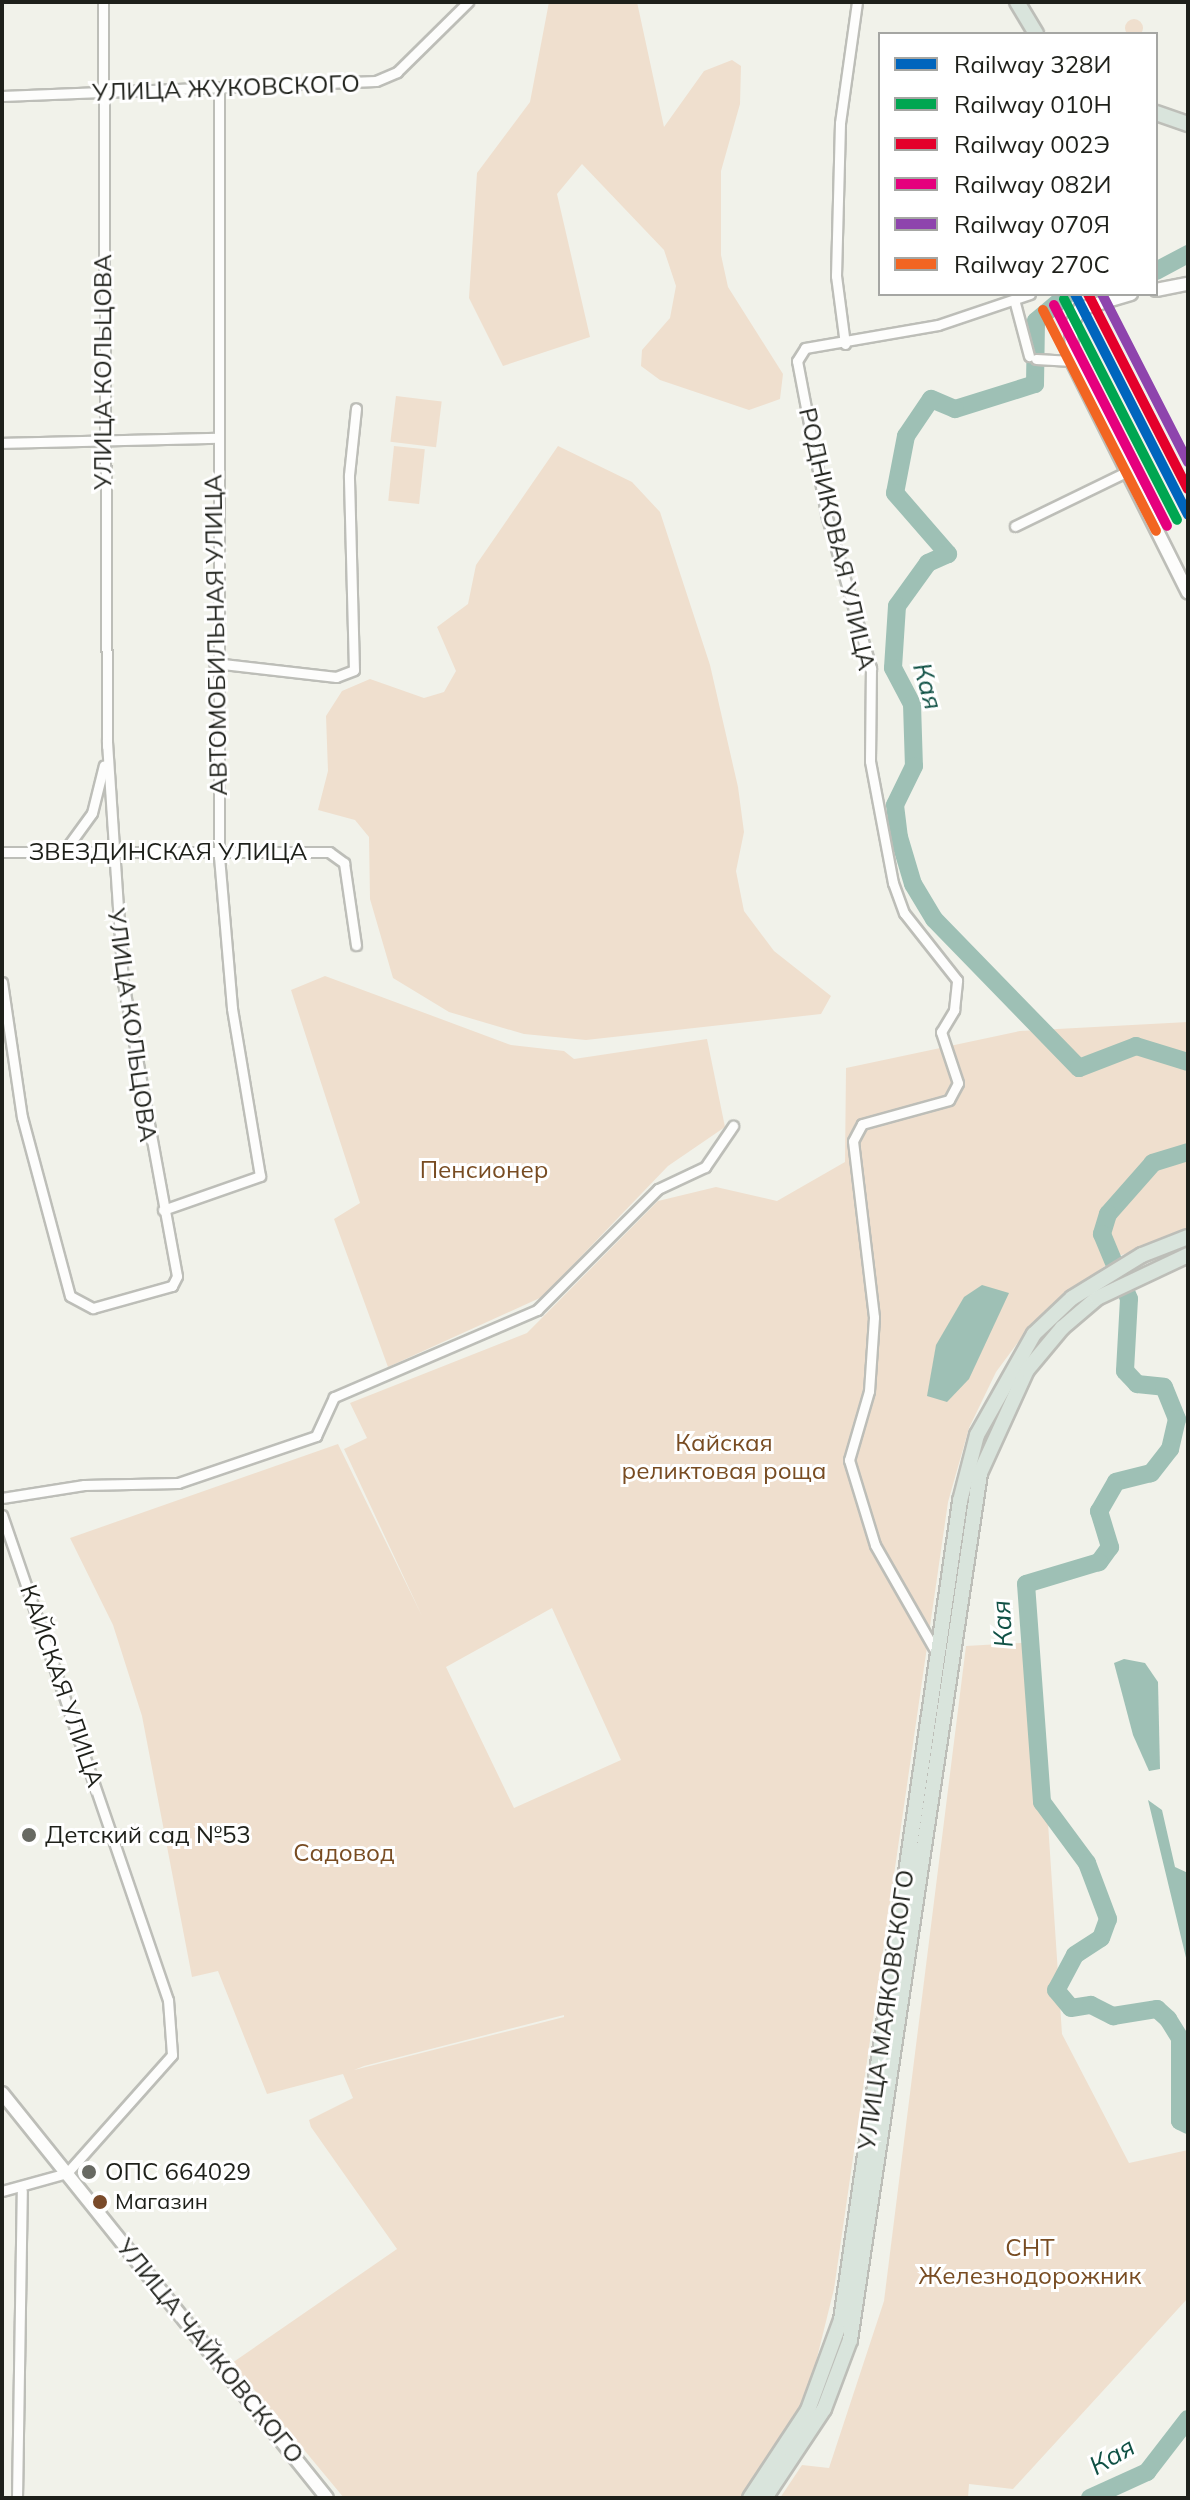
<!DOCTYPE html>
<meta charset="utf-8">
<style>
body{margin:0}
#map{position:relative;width:1190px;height:2500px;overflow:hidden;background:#f1f2ea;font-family:Mulish,sans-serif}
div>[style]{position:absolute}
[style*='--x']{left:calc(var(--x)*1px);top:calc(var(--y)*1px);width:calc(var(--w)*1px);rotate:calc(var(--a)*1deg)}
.green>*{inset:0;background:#efdfce;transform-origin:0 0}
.round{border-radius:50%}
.water>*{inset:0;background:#9ec0b5}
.river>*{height:18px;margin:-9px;padding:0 9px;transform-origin:9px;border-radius:9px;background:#9ec0b5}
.roads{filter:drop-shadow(2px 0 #bdbeb8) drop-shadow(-2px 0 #bdbeb8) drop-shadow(0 2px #bdbeb8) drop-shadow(0 -2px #bdbeb8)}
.street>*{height:9px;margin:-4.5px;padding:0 4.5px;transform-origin:4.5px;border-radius:4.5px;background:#fdfdfc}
.secondary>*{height:12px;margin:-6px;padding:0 6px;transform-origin:6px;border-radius:6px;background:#fdfdfc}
.primary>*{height:14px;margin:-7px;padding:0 7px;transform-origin:7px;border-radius:7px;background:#d9e4dc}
.rail-1>*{height:10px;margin:-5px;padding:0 5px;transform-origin:5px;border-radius:5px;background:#0065bd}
.rail-2>*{height:10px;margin:-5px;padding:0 5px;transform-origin:5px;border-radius:5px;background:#00a651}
.rail-3>*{height:10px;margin:-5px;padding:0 5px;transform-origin:5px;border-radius:5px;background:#e4002b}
.rail-4>*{height:10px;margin:-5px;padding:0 5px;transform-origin:5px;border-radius:5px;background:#e5007d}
.rail-5>*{height:10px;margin:-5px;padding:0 5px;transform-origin:5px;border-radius:5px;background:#8e44ad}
.rail-6>*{height:10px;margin:-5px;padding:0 5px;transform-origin:5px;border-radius:5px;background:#f26522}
.dots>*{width:22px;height:22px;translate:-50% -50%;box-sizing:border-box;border:4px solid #fff;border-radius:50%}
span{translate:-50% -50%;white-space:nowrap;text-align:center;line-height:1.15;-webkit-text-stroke:6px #fff;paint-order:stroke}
.bus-label{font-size:22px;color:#1e201a}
.left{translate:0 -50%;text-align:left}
.street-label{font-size:24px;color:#1e201a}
.park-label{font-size:24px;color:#784c22}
.poi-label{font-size:24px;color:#1e201a}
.water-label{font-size:26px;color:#105145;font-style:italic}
.frame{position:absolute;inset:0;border:4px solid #1e201a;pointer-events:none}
.legend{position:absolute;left:878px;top:32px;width:280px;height:264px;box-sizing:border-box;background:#fff;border:2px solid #a5a6a3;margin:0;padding:10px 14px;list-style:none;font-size:24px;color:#1e201a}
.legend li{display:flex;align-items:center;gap:16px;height:40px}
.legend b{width:40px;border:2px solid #a5a6a3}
</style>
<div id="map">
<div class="green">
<div style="clip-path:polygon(549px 2px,637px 2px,664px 127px,704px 71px,732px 60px,741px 66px,740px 104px,721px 171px,721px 255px,728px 287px,783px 374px,780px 399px,749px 410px,660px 380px,641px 366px,642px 350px,670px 318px,676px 286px,664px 250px,582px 164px,557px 194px,590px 337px,503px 366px,469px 298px,477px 173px,530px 102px)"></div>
<div class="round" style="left:1125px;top:19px;width:18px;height:18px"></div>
<div style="left:396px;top:396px;width:46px;height:46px;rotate:7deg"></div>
<div style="left:394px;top:446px;width:31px;height:55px;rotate:6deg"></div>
<div style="clip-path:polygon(558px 446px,632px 482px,660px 512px,710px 665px,738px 787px,744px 832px,736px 871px,744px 911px,774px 951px,831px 996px,821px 1014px,586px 1040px,524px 1034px,449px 1012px,393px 978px,370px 899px,369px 837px,355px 820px,318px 810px,328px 771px,326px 716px,342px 691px,370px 679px,424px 698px,444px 692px,456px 671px,437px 627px,468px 604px,476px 565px)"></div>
<div style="clip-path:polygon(325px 976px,511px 1045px,564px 1051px,574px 1059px,707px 1039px,725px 1127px,668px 1166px,542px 1297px,388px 1367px,334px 1219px,360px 1203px,291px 990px)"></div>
<div style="clip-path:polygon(evenodd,1188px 1022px,1188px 1231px,1116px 1257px,1033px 1322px,996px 1372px,969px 1428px,948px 1502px,834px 2289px,811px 2382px,786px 2435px,746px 2498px,344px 2498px,232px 2363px,397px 2249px,311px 2127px,309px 2120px,353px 2098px,343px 2074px,267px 2094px,218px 1971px,192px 1977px,142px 1716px,113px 1625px,70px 1538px,338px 1444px,422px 1616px,344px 1449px,367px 1438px,350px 1403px,527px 1333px,658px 1201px,716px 1187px,777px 1201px,845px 1162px,846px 1068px,1020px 1031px,1188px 1022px,552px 1608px,621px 1760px,514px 1808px,446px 1667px,552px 1608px,1188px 1022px,564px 2015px,564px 2017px,354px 2070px,364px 2066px,564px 2015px)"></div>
<div style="clip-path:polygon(1036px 1642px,1062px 2034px,1129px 2163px,1188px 2150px,1188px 2298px,1013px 2489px,969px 2484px,968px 2498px,780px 2498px,802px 2465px,829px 2468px,884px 2301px,966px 1646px)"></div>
</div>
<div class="water">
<div style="clip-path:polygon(982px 1285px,1009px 1293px,969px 1379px,947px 1402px,927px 1396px,936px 1345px,964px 1297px)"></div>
<div style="clip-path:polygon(1124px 1659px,1145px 1663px,1158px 1682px,1160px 1769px,1149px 1771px,1133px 1735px,1114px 1663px)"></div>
<div style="clip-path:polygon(1148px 1800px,1162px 1810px,1175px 1867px,1188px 1873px,1188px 1966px)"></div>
</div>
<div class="river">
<div style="--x:1156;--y:271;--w:36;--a:-28"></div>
<div style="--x:1068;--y:294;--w:42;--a:139.8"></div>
<div style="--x:1036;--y:321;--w:63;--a:90.9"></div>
<div style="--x:1035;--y:384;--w:84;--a:162.6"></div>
<div style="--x:955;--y:409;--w:26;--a:-157"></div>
<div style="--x:931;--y:399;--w:45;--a:124"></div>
<div style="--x:906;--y:436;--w:58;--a:100.9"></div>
<div style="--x:895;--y:493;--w:81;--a:49"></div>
<div style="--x:948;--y:554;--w:22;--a:156"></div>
<div style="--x:928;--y:563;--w:53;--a:125.8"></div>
<div style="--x:897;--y:606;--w:62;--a:93.7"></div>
<div style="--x:893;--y:668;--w:41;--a:62.2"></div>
<div style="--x:912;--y:704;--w:62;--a:88.2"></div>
<div style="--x:914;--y:766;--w:43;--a:116"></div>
<div style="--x:895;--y:805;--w:32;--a:83"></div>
<div style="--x:899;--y:837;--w:49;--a:73.4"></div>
<div style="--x:913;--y:884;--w:41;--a:59"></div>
<div style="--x:934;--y:919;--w:208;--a:45.8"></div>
<div style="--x:1079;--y:1068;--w:61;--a:-21.1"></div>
<div style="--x:1136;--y:1046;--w:54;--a:17.1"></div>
<div style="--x:1188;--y:1152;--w:37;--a:163"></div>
<div style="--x:1153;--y:1163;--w:68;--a:131.4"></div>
<div style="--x:1108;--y:1214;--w:21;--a:107"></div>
<div style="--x:1102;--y:1234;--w:70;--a:67.4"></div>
<div style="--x:1129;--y:1299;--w:72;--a:93.2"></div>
<div style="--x:1125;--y:1371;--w:18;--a:47"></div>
<div style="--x:1137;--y:1384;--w:27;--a:6"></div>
<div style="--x:1164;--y:1387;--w:35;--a:68"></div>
<div style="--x:1177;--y:1419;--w:31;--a:103"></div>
<div style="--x:1170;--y:1449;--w:31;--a:128"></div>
<div style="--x:1151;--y:1473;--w:36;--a:166"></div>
<div style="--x:1116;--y:1482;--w:34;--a:120"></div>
<div style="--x:1099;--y:1511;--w:38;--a:73"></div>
<div style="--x:1110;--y:1547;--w:19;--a:126"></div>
<div style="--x:1099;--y:1562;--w:76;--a:163.2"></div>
<div style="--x:1026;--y:1584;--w:219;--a:85.8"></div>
<div style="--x:1042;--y:1802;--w:76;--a:53.6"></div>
<div style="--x:1087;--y:1863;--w:60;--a:69.4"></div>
<div style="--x:1108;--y:1919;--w:20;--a:110"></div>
<div style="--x:1101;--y:1938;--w:31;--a:147"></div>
<div style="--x:1075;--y:1955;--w:40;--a:118"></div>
<div style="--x:1056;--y:1990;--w:23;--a:50"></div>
<div style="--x:1071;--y:2008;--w:20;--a:-9"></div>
<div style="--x:1091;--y:2005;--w:25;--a:27"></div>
<div style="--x:1113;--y:2016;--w:45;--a:-9"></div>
<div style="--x:1157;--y:2009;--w:15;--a:42"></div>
<div style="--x:1168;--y:2019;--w:22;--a:58"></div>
<div style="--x:1180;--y:2038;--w:83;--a:90"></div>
<div style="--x:1180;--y:2121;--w:9;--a:27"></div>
<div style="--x:1090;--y:2498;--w:63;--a:-24.5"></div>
<div style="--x:1147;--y:2472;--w:67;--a:-52.3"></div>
</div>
<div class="roads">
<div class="street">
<div style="--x:103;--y:2;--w:744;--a:89.69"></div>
<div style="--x:2;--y:96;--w:374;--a:-2.3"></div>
<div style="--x:376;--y:81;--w:23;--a:-23"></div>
<div style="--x:397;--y:72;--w:100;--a:-44.6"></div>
<div style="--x:1015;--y:303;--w:55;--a:75.2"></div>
<div style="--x:845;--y:344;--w:69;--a:-97.5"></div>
<div style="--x:836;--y:276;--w:153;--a:-88.5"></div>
<div style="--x:840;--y:123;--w:122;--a:-82"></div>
<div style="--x:1036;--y:359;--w:36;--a:3"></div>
<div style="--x:2;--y:443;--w:212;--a:-1.4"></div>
<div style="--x:1015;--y:526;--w:123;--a:-25.9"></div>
<div style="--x:214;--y:663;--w:123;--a:6.5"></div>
<div style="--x:336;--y:677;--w:19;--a:-21"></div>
<div style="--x:354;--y:670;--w:195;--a:-91.5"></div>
<div style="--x:349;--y:475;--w:67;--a:-84"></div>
<div style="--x:2;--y:852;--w:327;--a:0"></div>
<div style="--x:329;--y:852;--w:19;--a:36"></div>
<div style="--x:344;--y:863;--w:83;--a:81.7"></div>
<div style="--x:63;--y:853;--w:49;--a:-54.1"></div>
<div style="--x:92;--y:813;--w:49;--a:-76"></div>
<div style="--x:2;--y:982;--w:136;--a:81.6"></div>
<div style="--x:22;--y:1117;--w:185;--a:75"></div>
<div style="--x:70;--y:1296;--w:26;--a:28"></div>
<div style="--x:93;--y:1308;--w:82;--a:-15.6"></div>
<div style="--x:172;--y:1286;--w:11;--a:-63"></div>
<div style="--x:177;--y:1276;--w:298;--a:-100.4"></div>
<div style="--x:123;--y:983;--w:242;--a:-93.8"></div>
<div style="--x:163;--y:1210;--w:103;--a:-19.3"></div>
<div style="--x:260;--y:1176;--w:170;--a:-99.5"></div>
<div style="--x:232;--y:1008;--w:152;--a:-94.9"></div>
<div style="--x:219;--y:857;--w:765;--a:-90"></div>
<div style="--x:2;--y:1498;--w:83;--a:-9"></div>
<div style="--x:84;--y:1485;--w:94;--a:-1.2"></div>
<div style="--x:178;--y:1483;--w:146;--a:-18.8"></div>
<div style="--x:316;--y:1436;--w:43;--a:-65.2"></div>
<div style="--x:334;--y:1397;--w:221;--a:-23.2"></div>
<div style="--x:537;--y:1310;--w:171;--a:-45"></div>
<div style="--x:658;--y:1189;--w:52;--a:-25.1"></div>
<div style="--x:705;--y:1167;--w:50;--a:-55.7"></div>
<div style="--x:2;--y:1515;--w:513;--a:71.11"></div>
<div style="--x:168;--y:2000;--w:55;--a:85.8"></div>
<div style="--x:172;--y:2055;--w:158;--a:131.7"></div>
<div style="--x:67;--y:2173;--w:67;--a:164.5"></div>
<div style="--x:936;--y:1652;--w:123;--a:-119.7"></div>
<div style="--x:875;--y:1545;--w:89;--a:-107"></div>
<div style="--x:849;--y:1460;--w:72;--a:-73.8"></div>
<div style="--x:869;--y:1391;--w:74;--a:-86.1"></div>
<div style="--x:874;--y:1317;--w:177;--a:-96.8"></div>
<div style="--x:853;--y:1141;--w:19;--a:-62"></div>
<div style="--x:862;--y:1124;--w:90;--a:-15.4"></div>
<div style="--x:949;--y:1100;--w:19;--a:-62"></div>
<div style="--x:958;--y:1083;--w:54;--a:-108.4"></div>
<div style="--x:941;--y:1032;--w:26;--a:-59"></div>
<div style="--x:954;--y:1010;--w:30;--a:-84"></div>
<div style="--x:957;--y:980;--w:85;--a:-128.3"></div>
<div style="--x:904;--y:913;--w:32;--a:-110"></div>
<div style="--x:893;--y:883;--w:124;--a:-100.7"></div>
<div style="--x:870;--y:761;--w:93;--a:-89.4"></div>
<div style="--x:871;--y:668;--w:156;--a:-106.3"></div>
<div style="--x:827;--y:518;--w:160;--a:-100.8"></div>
<div style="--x:797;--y:361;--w:15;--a:-58"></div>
<div style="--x:805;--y:348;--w:135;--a:-9.8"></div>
<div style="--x:938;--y:325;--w:97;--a:-18.6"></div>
<div style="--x:17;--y:2498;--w:307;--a:-89.1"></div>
</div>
<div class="secondary">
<div style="--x:1156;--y:290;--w:33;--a:-11"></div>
<div style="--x:1131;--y:294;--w:53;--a:163.6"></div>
<div style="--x:1080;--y:309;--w:19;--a:118"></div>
<div style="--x:1071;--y:326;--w:35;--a:88"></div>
<div style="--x:1072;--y:361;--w:259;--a:63.4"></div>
<div style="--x:2;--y:2093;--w:519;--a:51.25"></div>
</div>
<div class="primary">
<div style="--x:1017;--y:2;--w:37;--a:59"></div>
<div style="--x:1156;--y:113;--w:34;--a:19"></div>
<div style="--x:750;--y:2498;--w:105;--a:-56.6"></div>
<div style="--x:808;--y:2410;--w:96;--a:-69.9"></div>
<div style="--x:841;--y:2320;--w:828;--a:-81.73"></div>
<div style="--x:960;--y:1501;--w:68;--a:-75.6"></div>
<div style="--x:977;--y:1435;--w:116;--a:-60.6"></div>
<div style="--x:1034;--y:1334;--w:52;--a:-43.5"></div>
<div style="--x:1072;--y:1298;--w:82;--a:-31.6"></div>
<div style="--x:1142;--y:1255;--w:49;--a:-21.4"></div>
<div style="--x:765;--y:2498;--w:107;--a:-56.5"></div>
<div style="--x:824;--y:2409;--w:74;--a:-69.4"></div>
<div style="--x:850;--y:2340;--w:877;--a:-81.47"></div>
<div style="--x:980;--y:1473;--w:113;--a:-65.5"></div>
<div style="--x:1027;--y:1370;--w:55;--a:-50.2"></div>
<div style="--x:1062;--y:1328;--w:46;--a:-40.6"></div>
<div style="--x:1097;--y:1298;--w:101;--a:-25.3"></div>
</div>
</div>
<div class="rail-1">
<div style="--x:1075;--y:294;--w:248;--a:62.9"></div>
</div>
<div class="rail-2">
<div style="--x:1064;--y:299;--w:248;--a:62.9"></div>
</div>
<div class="rail-3">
<div style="--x:1088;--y:294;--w:219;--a:62.9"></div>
</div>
<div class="rail-4">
<div style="--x:1054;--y:305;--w:248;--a:62.9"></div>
</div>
<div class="rail-5">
<div style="--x:1102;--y:294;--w:189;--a:62.9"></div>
</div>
<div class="rail-6">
<div style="--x:1043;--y:310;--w:248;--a:62.9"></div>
</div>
<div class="dots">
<div style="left:29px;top:1835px;background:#686a63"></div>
<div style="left:89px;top:2172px;background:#686a63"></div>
<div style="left:100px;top:2202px;background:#7a4b2a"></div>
</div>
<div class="bus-label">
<span class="left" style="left:115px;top:2202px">Магазин</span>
</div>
<div class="street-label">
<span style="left:226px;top:88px;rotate:-2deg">УЛИЦА ЖУКОВСКОГО</span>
<span style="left:103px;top:372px;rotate:-90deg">УЛИЦА КОЛЬЦОВА</span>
<span style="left:837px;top:539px;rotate:77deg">РОДНИКОВАЯ УЛИЦА</span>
<span style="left:216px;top:635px;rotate:-91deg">АВТОМОБИЛЬНАЯ УЛИЦА</span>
<span style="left:168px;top:852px">ЗВЕЗДИНСКАЯ УЛИЦА</span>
<span style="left:132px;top:1025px;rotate:82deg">УЛИЦА КОЛЬЦОВА</span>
<span style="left:62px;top:1686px;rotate:71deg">КАЙСКАЯ УЛИЦА</span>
<span style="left:886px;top:2010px;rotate:-82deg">УЛИЦА МАЯКОВСКОГО</span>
<span style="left:210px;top:2351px;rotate:51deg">УЛИЦА ЧАЙКОВСКОГО</span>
</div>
<div class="park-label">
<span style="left:484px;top:1170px">Пенсионер</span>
<span style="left:724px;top:1457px">Кайская<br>реликтовая роща</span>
<span style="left:344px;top:1853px">Садовод</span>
<span style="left:1030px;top:2262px">СНТ<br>Железнодорожник</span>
</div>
<div class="poi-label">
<span class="left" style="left:45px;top:1835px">Детский сад №53</span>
<span class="left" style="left:105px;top:2172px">ОПС 664029</span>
</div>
<div class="water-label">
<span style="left:928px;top:686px;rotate:74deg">Кая</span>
<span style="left:1002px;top:1624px;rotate:-94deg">Кая</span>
<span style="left:1112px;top:2456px;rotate:-30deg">Кая</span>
</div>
<div class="frame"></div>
<ul class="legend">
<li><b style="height:10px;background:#0065bd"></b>Railway 328И</li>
<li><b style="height:10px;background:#00a651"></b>Railway 010Н</li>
<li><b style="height:10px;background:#e4002b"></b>Railway 002Э</li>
<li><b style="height:10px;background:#e5007d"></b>Railway 082И</li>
<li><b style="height:10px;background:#8e44ad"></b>Railway 070Я</li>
<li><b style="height:10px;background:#f26522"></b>Railway 270С</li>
</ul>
</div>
